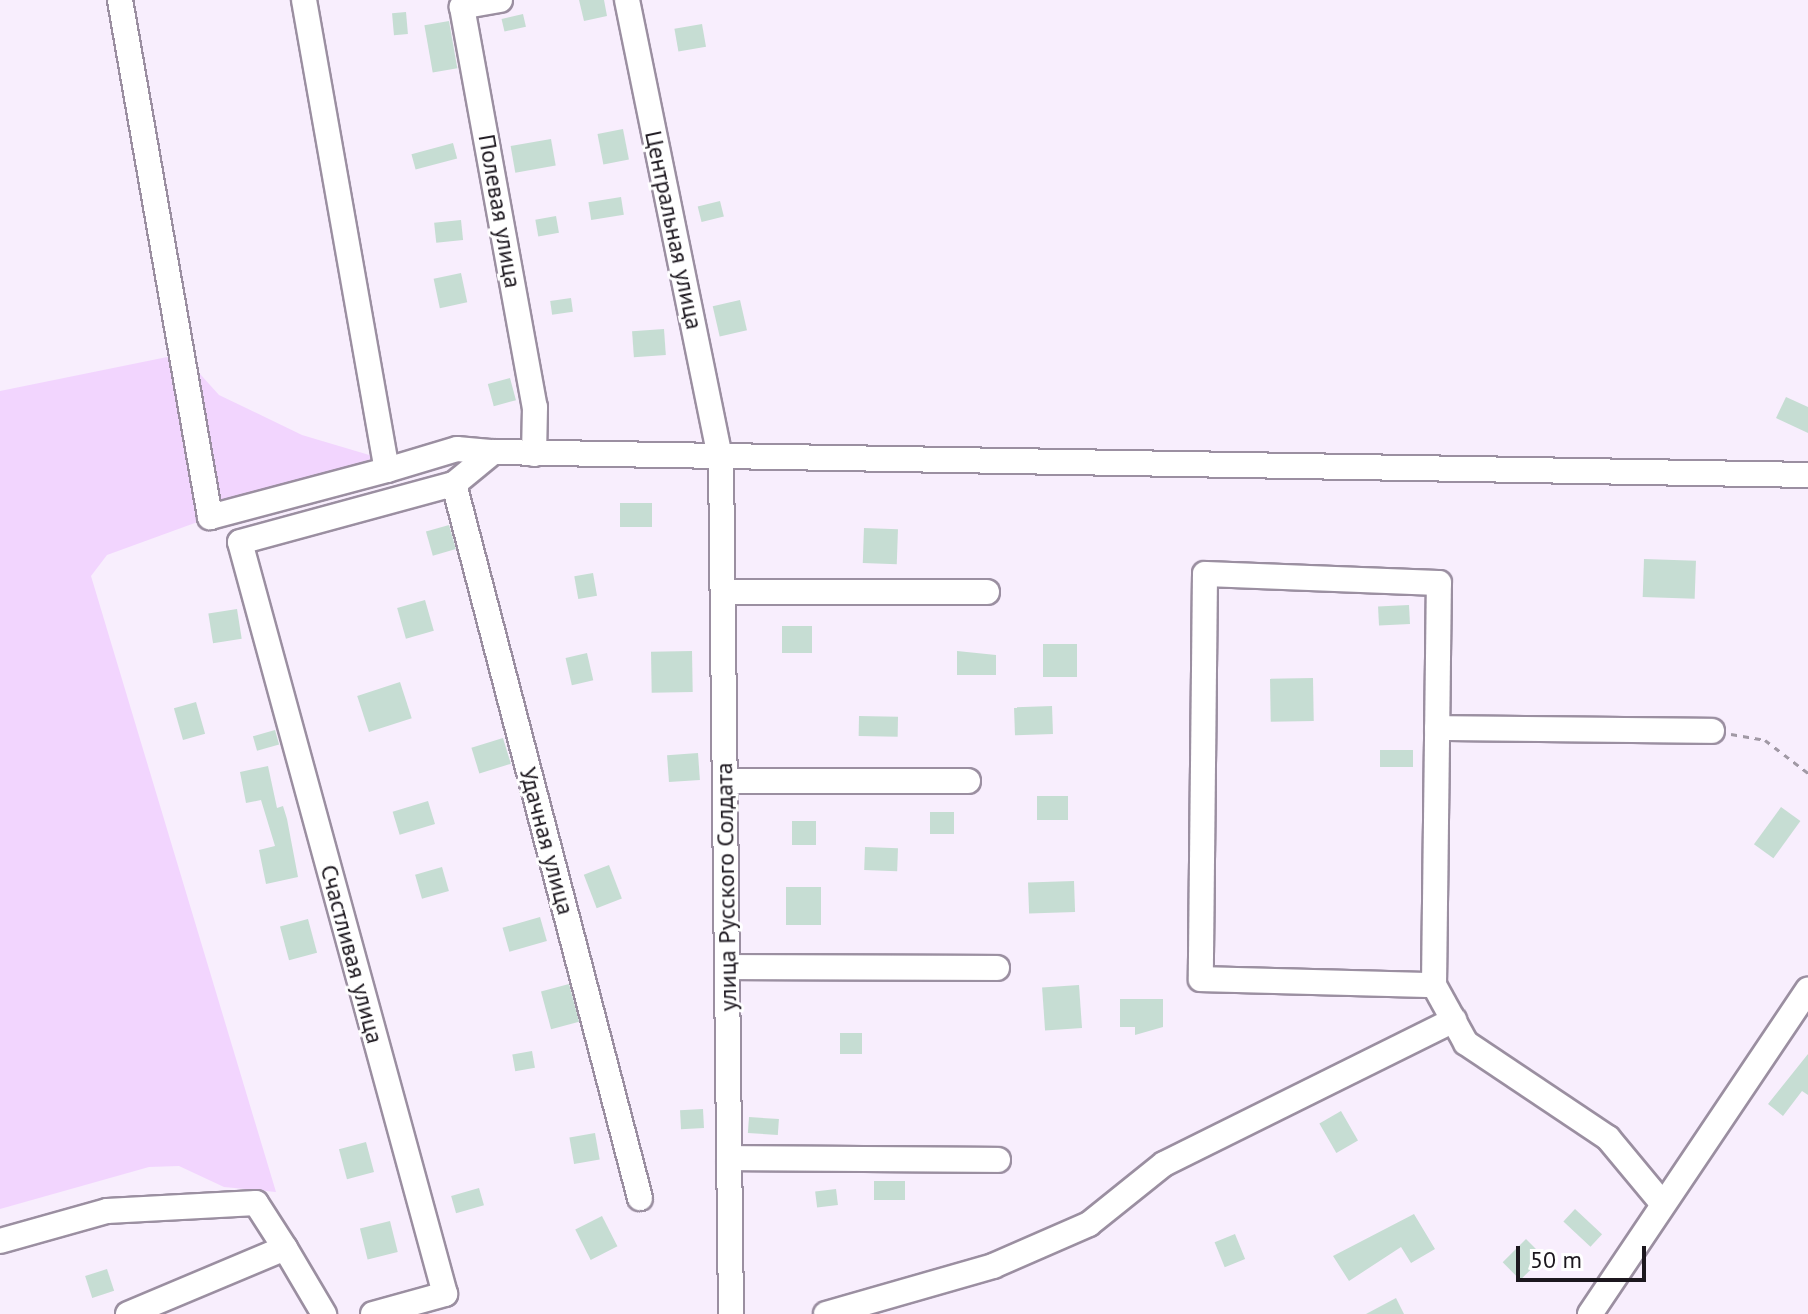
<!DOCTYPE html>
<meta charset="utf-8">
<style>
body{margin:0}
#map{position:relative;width:1808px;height:1314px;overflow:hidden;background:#f8eefd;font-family:"PT Sans",sans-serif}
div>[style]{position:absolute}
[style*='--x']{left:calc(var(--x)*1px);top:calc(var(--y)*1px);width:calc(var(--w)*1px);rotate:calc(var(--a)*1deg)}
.green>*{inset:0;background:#f2d5fe}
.building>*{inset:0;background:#c6ddd3;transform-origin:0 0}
.path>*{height:3px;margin-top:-1.5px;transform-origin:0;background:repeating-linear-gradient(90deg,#a199a5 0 6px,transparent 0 12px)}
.roads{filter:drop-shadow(2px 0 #9b8fa1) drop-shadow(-2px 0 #9b8fa1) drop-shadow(0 2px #9b8fa1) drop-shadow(0 -2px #9b8fa1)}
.minor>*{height:24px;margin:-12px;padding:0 12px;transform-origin:12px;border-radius:12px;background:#fff}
span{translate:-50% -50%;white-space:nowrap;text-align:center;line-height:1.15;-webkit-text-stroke:6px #fff;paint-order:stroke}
.street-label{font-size:24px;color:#1c171e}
.scale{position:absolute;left:1516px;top:1246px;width:130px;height:36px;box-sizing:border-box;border:4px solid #1c171e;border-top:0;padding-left:10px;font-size:24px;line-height:28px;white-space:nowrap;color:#1c171e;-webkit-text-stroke:6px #fff;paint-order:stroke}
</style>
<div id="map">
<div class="green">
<div style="clip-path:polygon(182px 354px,219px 395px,302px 435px,376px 457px,107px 555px,91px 576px,276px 1192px,224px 1187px,179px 1166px,149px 1167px,0 1209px,0 391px)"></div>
</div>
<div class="building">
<div style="clip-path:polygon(579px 0,604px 0,607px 16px,584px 21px)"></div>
<div style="left:406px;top:12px;width:22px;height:14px;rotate:85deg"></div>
<div style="left:523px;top:14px;width:13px;height:22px;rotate:77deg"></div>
<div style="left:449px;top:21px;width:48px;height:25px;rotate:80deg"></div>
<div style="left:702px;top:24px;width:23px;height:28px;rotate:80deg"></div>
<div style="left:623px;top:129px;width:31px;height:26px;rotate:79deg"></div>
<div style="left:551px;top:139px;width:27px;height:41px;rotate:80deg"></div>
<div style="left:453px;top:143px;width:16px;height:43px;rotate:75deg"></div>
<div style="left:621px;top:197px;width:18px;height:33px;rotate:81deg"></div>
<div style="left:720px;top:201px;width:16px;height:23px;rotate:76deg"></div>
<div style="left:556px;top:216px;width:17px;height:21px;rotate:80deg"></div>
<div style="left:461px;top:220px;width:20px;height:27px;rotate:84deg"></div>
<div style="left:461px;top:273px;width:30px;height:28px;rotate:78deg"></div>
<div style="left:571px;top:298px;width:14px;height:21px;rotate:82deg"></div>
<div style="left:740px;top:300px;width:31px;height:28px;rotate:77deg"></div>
<div style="left:664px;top:329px;width:26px;height:32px;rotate:86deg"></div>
<div style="left:510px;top:378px;width:23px;height:23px;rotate:75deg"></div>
<div style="clip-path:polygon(1786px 397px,1808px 407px,1808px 433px,1776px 418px)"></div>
<div style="left:620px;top:503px;width:32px;height:24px"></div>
<div style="left:449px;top:525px;width:25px;height:24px;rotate:74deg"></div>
<div style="left:864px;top:528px;width:34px;height:35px;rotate:2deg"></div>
<div style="left:1644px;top:559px;width:52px;height:38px;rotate:2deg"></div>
<div style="left:593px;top:573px;width:23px;height:19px;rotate:80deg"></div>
<div style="left:425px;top:600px;width:32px;height:29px;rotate:74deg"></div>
<div style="left:1409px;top:605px;width:19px;height:31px;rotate:87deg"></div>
<div style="left:237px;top:609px;width:30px;height:29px;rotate:81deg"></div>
<div style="left:782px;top:626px;width:30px;height:27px"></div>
<div style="left:1043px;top:644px;width:34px;height:33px"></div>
<div style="left:692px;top:651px;width:41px;height:41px;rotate:89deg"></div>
<div style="clip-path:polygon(957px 651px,996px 655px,996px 675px,957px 675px)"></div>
<div style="left:587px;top:653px;width:28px;height:22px;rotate:77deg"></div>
<div style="left:1313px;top:678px;width:43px;height:43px;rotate:89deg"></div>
<div style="left:400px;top:682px;width:38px;height:45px;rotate:72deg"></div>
<div style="left:196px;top:702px;width:33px;height:23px;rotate:74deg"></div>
<div style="left:1052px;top:706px;width:28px;height:38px;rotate:88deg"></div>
<div style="left:859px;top:716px;width:39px;height:20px;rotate:1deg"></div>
<div style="left:275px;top:730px;width:15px;height:23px;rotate:74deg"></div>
<div style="left:503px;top:738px;width:27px;height:33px;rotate:73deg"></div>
<div style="left:1380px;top:750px;width:33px;height:17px"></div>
<div style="left:698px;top:753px;width:27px;height:31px;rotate:86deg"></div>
<div style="clip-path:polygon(268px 766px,277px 808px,283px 806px,287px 819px,298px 877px,266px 884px,259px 850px,275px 846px,261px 800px,246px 803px,240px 772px)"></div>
<div style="left:1037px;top:796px;width:31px;height:24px"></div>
<div style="left:428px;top:801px;width:24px;height:37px;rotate:73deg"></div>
<div style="left:1781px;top:807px;width:24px;height:46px;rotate:36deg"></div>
<div style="left:930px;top:812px;width:24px;height:22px"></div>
<div style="left:792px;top:821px;width:24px;height:24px"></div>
<div style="left:865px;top:847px;width:33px;height:23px;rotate:2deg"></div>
<div style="left:609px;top:865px;width:36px;height:27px;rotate:69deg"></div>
<div style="left:442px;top:867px;width:25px;height:28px;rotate:74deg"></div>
<div style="left:1074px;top:881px;width:31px;height:46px;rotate:88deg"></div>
<div style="left:786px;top:887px;width:35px;height:38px"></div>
<div style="left:540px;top:917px;width:25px;height:39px;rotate:74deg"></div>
<div style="left:308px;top:919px;width:35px;height:29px;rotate:75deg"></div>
<div style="left:569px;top:984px;width:39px;height:29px;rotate:75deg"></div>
<div style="left:1079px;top:985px;width:43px;height:37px;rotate:86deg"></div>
<div style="clip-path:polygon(1120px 999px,1163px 999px,1163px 1027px,1135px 1035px,1135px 1027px,1120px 1027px)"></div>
<div style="left:840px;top:1033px;width:22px;height:21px"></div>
<div style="left:532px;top:1051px;width:17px;height:20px;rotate:80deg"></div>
<div style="clip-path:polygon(1808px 1054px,1808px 1095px,1802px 1091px,1783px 1116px,1768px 1104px)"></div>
<div style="left:703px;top:1109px;width:19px;height:23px;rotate:87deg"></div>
<div style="left:1341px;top:1111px;width:34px;height:25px;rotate:60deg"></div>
<div style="left:749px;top:1117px;width:30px;height:16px;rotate:4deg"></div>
<div style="left:595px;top:1133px;width:27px;height:26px;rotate:80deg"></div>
<div style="left:366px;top:1142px;width:31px;height:28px;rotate:75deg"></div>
<div style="left:905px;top:1181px;width:19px;height:31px;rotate:90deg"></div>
<div style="left:479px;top:1188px;width:18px;height:29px;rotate:74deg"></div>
<div style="left:836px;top:1189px;width:16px;height:21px;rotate:83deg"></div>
<div style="left:1575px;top:1209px;width:37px;height:17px;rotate:43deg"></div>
<div style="clip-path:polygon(1414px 1214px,1435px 1249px,1411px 1263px,1401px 1247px,1349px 1281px,1333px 1256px)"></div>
<div style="left:602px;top:1216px;width:34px;height:30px;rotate:63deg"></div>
<div style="left:390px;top:1221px;width:32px;height:31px;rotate:76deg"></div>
<div style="left:1235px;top:1234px;width:27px;height:22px;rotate:68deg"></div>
<div style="left:1526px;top:1239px;width:25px;height:33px;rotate:45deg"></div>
<div style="left:107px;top:1269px;width:23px;height:23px;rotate:72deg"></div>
<div style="clip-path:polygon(1396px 1298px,1404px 1314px,1366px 1314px)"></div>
</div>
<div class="path">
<div style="--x:1731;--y:734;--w:35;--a:10"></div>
<div style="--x:1765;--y:740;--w:54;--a:37.5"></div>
</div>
<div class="roads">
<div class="minor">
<div style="--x:120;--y:0;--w:525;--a:80.12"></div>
<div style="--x:210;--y:517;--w:183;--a:-14.9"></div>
<div style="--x:304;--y:0;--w:477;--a:80"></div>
<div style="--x:387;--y:470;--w:73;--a:-16.7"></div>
<div style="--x:457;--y:449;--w:36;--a:5"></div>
<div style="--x:500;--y:0;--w:39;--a:170"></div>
<div style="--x:462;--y:7;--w:407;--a:79.7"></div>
<div style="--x:535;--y:407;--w:47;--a:91.2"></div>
<div style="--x:627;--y:0;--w:470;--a:78.5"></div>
<div style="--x:721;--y:460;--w:854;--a:89.33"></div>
<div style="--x:454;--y:484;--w:738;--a:75.4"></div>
<div style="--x:723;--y:592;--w:264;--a:0"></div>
<div style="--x:1437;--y:728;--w:275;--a:0.6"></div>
<div style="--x:725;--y:781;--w:243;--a:0"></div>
<div style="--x:727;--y:967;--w:270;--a:0.2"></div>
<div style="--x:1434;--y:985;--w:402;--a:-89.3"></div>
<div style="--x:1439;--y:583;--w:234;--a:-177.8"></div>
<div style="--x:1205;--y:574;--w:405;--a:90.6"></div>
<div style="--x:1201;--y:979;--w:233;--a:1.5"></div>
<div style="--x:1434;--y:985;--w:66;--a:61.1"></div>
<div style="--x:1466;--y:1043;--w:171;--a:33.8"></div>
<div style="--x:1608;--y:1138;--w:85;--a:50.3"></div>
<div style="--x:729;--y:1158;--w:269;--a:0.4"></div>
<div style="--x:0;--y:1241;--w:111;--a:-15.7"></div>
<div style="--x:107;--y:1211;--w:149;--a:-3.1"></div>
<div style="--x:256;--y:1203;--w:54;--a:57.2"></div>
<div style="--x:128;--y:1314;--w:170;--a:-22.8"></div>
<div style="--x:285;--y:1248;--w:77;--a:59.4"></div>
<div style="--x:373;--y:1314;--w:75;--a:-15.5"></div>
<div style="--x:445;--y:1294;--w:779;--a:-105.25"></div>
<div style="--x:240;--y:542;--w:222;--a:-15.2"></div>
<div style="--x:454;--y:484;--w:50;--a:-39.4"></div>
<div style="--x:493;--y:452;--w:1315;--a:1"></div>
<div style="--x:826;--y:1314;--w:174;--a:-16"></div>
<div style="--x:993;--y:1266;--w:105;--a:-23.6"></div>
<div style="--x:1089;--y:1224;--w:96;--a:-38.7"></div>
<div style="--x:1164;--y:1164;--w:324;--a:-26.4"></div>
<div style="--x:1590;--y:1314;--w:391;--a:-56.1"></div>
</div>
</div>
<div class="street-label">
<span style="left:500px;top:211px;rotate:80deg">Полевая улица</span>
<span style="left:674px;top:230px;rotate:78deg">Центральная улица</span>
<span style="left:547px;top:841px;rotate:75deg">Удачная улица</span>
<span style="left:726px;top:887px;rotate:-91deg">улица Русского Солдата</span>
<span style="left:352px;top:954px;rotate:75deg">Счастливая улица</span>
</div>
<div class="scale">50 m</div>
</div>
